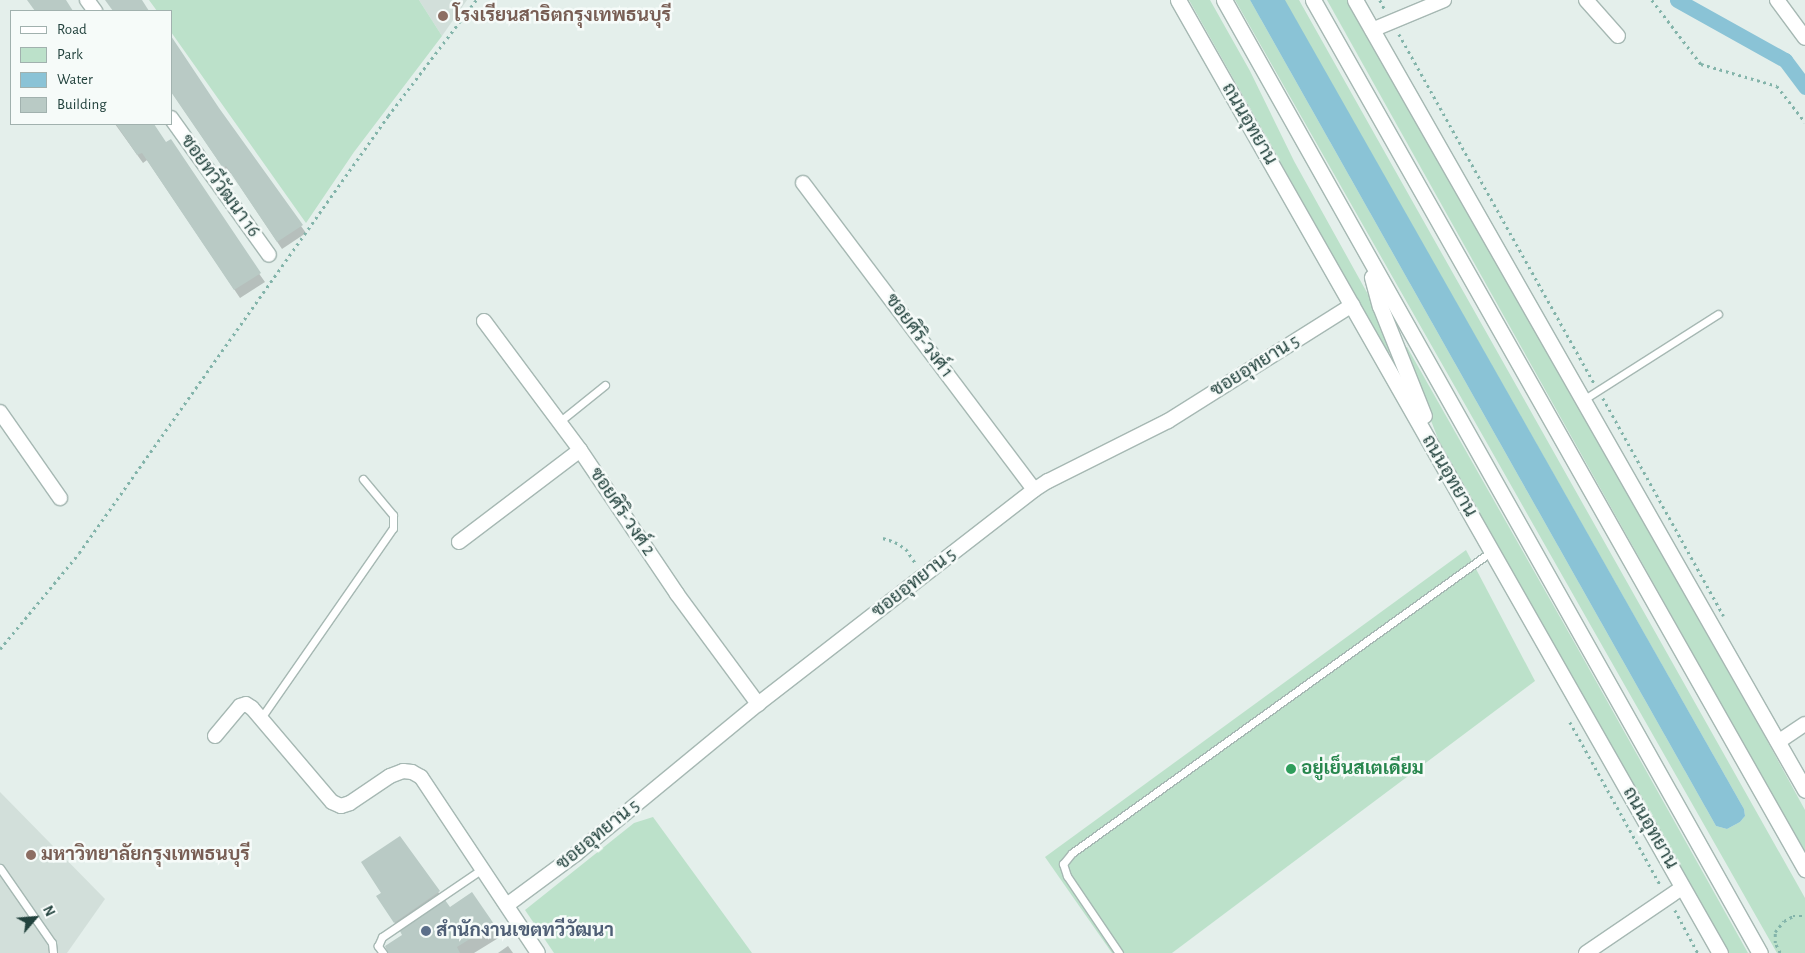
<!DOCTYPE html>
<meta charset="utf-8">
<style>
body{margin:0}
#map{position:relative;width:1805px;height:953px;overflow:hidden;background:#e4efeb;font-family:"Alegreya Sans",Sarabun,sans-serif}
div>[style]{position:absolute}
[style*='--x']{left:calc(var(--x)*1px);top:calc(var(--y)*1px);width:calc(var(--w)*1px);rotate:calc(var(--a)*1deg)}
.built>*{inset:0;background:#d2dfda}
.green>*{inset:0;background:#bce1ca}
.water>*{inset:0;background:#8ac3d6}
.shadow>*{inset:0;background:#0003;transform-origin:0 0}
.canal>*{height:15px;margin:-7.5px;padding:0 7.5px;transform-origin:7.5px;border-radius:7.5px;background:#8ac3d6}
.building>*{inset:0;background:#b9cac5}
.path>*{height:2.5px;margin-top:-1.25px;transform-origin:0;background:repeating-linear-gradient(90deg,#83b4aa 0 2.5px,transparent 0 6.5px)}
.roads{filter:drop-shadow(1px 0 #a6b8b3) drop-shadow(-1px 0 #a6b8b3) drop-shadow(0 1px #a6b8b3) drop-shadow(0 -1px #a6b8b3)}
.lane>*{height:7px;margin:-3.5px;padding:0 3.5px;transform-origin:3.5px;border-radius:3.5px;background:#fff}
.street>*{height:14px;margin:-7px;padding:0 7px;transform-origin:7px;border-radius:7px;background:#fff}
.secondary>*{height:15px;margin:-7.5px;padding:0 7.5px;transform-origin:7.5px;border-radius:7.5px;background:#fff}
.dots>*{width:14px;height:14px;translate:-50% -50%;box-sizing:border-box;border:2px solid #f6fbf9;border-radius:50%}
span{translate:-50% -50%;white-space:nowrap;text-align:center;line-height:1.15;-webkit-text-stroke:5px #f6fbf9;paint-order:stroke}
.education-label{font-size:19px;color:#785e54;font-weight:700}
.left{translate:0 -50%;text-align:left}
.street-label{font-size:19px;color:#22423d}
.leisure-label{font-size:19px;color:#27864d;font-weight:700}
.service-label{font-size:19px;color:#4e5e75;font-weight:700}
.legend{position:absolute;left:10px;top:10px;width:162px;height:115px;box-sizing:border-box;background:#f6fbf9;border:1px solid #a1b1ae;margin:0;padding:6px 9px;list-style:none;font-size:15px;color:#22423d}
.legend li{display:flex;align-items:center;gap:10px;height:25px}
.legend b{width:25px;border:1px solid #a1b1ae}
.north{position:absolute;left:10px;top:893px;width:50px;height:50px;-webkit-text-stroke:4px #f6fbf9;paint-order:stroke;rotate:63deg;font-size:14px;font-weight:700;line-height:20px;text-align:center;color:#22423d}
.north::after{content:'';display:block;margin:auto;width:18px;height:22px;background:#22423d;clip-path:polygon(50% 0,100% 100%,50% 72%,0 100%)}
</style>
<div id="map">
<div class="built">
<div style="clip-path:polygon(419px 0,467px 0,442px 36px)"></div>
<div style="clip-path:polygon(0 792px,105px 899px,67px 953px,0 953px)"></div>
</div>
<div class="green">
<div style="clip-path:polygon(149px 0,419px 0,442px 36px,354px 152px,306px 223px,171px 32px,171px 11px,157px 11px)"></div>
<div style="clip-path:polygon(1189px 0,1210px 0,1250px 71px,1294px 161px,1370px 298px,1393px 350px,1388px 353px)"></div>
<div style="clip-path:polygon(1235px 0,1250px 0,1716px 826px,1727px 829px,1740px 822px,1745px 816px,1744px 809px,1284px 0,1299px 0,1805px 898px,1805px 953px,1777px 953px)"></div>
<div style="clip-path:polygon(1327px 0,1347px 0,1764px 735px,1805px 810px,1805px 854px)"></div>
<div style="clip-path:polygon(1407px 347px,1573px 640px,1748px 953px,1726px 953px,1444px 454px,1403px 349px)"></div>
<div style="clip-path:polygon(1466px 550px,1535px 681px,1172px 953px,1112px 953px,1045px 857px)"></div>
<div style="clip-path:polygon(653px 817px,752px 953px,554px 953px,525px 910px,634px 823px)"></div>
</div>
<div class="water">
<div style="clip-path:polygon(1250px 0,1285px 0,1744px 809px,1745px 816px,1740px 822px,1727px 829px,1716px 826px)"></div>
</div>
<div class="shadow">
<div style="clip-path:polygon(171px 91px,218px 109px,306px 233px,282px 249px,231px 173px,228px 175px)"></div>
<div style="clip-path:polygon(115px 124px,152px 124px,265px 282px,240px 298px,147px 160px,143px 163px)"></div>
<div style="left:422px;top:867px;width:33px;height:53px;rotate:57deg"></div>
<div style="clip-path:polygon(449px 909px,493px 925px,500px 937px,474px 953px,389px 953px)"></div>
<div style="clip-path:polygon(508px 946px,513px 953px,498px 953px)"></div>
</div>
<div class="canal">
<div style="--x:1677;--y:0;--w:124;--a:29.1"></div>
<div style="--x:1785;--y:60;--w:34;--a:53"></div>
</div>
<div class="building">
<div style="clip-path:polygon(27px 0,66px 0,73px 11px,35px 11px)"></div>
<div style="clip-path:polygon(105px 0,142px 0,149px 11px,113px 11px)"></div>
<div style="clip-path:polygon(171px 36px,219px 108px,303px 225px,277px 242px,226px 166px,223px 168px,171px 92px)"></div>
<div style="clip-path:polygon(116px 124px,154px 124px,166px 142px,171px 139px,261px 273px,234px 290px,142px 153px,137px 155px)"></div>
<div style="clip-path:polygon(400px 836px,440px 891px,394px 923px,376px 896px,381px 893px,361px 862px)"></div>
<div style="clip-path:polygon(472px 892px,494px 924px,457px 947px,460px 953px,388px 953px,385px 946px,402px 935px,400px 931px,445px 900px,450px 907px)"></div>
</div>
<div class="path">
<div style="--x:1380;--y:0;--w:11;--a:63"></div>
<div style="--x:1652;--y:0;--w:81;--a:52.6"></div>
<div style="--x:1701;--y:64;--w:79;--a:16.1"></div>
<div style="--x:1777;--y:86;--w:46;--a:52.1"></div>
<div style="--x:1399;--y:34;--w:400;--a:60.8"></div>
<div style="--x:1603;--y:398;--w:249;--a:61"></div>
<div style="--x:883;--y:538;--w:13;--a:18"></div>
<div style="--x:895;--y:542;--w:13;--a:32"></div>
<div style="--x:906;--y:549;--w:18;--a:56"></div>
<div style="--x:0;--y:649;--w:124;--a:-50.5"></div>
<div style="--x:79;--y:553;--w:535;--a:-54.74"></div>
<div style="--x:388;--y:116;--w:146;--a:-52.8"></div>
<div style="--x:1570;--y:722;--w:188;--a:61"></div>
<div style="--x:1675;--y:910;--w:49;--a:61.9"></div>
<div style="--x:1780;--y:953;--w:11;--a:-117"></div>
<div style="--x:1775;--y:943;--w:11;--a:-90"></div>
<div style="--x:1775;--y:932;--w:14;--a:-51"></div>
<div style="--x:1784;--y:921;--w:10;--a:-29"></div>
<div style="--x:1793;--y:916;--w:12;--a:0"></div>
</div>
<div class="roads">
<div class="lane">
<div style="--x:1583;--y:400;--w:160;--a:-32.5"></div>
<div style="--x:559;--y:422;--w:59;--a:-38.8"></div>
<div style="--x:261;--y:718;--w:231;--a:-55.2"></div>
<div style="--x:393;--y:528;--w:13;--a:-90"></div>
<div style="--x:393;--y:515;--w:47;--a:-129.8"></div>
<div style="--x:0;--y:868;--w:91;--a:55.3"></div>
<div style="--x:52;--y:943;--w:10;--a:84"></div>
<div style="--x:383;--y:953;--w:9;--a:-126"></div>
<div style="--x:378;--y:946;--w:10;--a:-66"></div>
<div style="--x:382;--y:937;--w:121;--a:-34.2"></div>
<div style="--x:1119;--y:953;--w:93;--a:-124"></div>
<div style="--x:1067;--y:876;--w:13;--a:-108"></div>
<div style="--x:1063;--y:864;--w:14;--a:-51"></div>
<div style="--x:1072;--y:853;--w:517;--a:-35.72"></div>
</div>
<div class="street">
<div style="--x:87;--y:0;--w:14;--a:54"></div>
<div style="--x:1586;--y:0;--w:48;--a:48.4"></div>
<div style="--x:1777;--y:0;--w:47;--a:53.6"></div>
<div style="--x:1372;--y:30;--w:78;--a:-22.6"></div>
<div style="--x:171;--y:118;--w:168;--a:54.4"></div>
<div style="--x:803;--y:183;--w:384;--a:53"></div>
<div style="--x:484;--y:321;--w:161;--a:53.3"></div>
<div style="--x:580;--y:450;--w:174;--a:56"></div>
<div style="--x:677;--y:594;--w:137;--a:53.6"></div>
<div style="--x:0;--y:412;--w:105;--a:55.1"></div>
<div style="--x:459;--y:542;--w:152;--a:-37.2"></div>
<div style="--x:215;--y:736;--w:39;--a:-50"></div>
<div style="--x:240;--y:706;--w:6;--a:-18"></div>
<div style="--x:246;--y:704;--w:7;--a:34"></div>
<div style="--x:252;--y:708;--w:123;--a:49.6"></div>
<div style="--x:332;--y:802;--w:10;--a:24"></div>
<div style="--x:341;--y:806;--w:9;--a:-18"></div>
<div style="--x:350;--y:803;--w:48;--a:-34"></div>
<div style="--x:390;--y:776;--w:14;--a:-21"></div>
<div style="--x:403;--y:771;--w:9;--a:6"></div>
<div style="--x:412;--y:772;--w:10;--a:29"></div>
<div style="--x:421;--y:777;--w:211;--a:56.4"></div>
<div style="--x:1778;--y:742;--w:32;--a:-34"></div>
<div style="--x:507;--y:905;--w:86;--a:-36.5"></div>
<div style="--x:576;--y:854;--w:236;--a:-39.5"></div>
<div style="--x:758;--y:704;--w:349;--a:-37.8"></div>
<div style="--x:1034;--y:490;--w:17;--a:-33"></div>
<div style="--x:1048;--y:481;--w:134;--a:-26.6"></div>
<div style="--x:1168;--y:421;--w:218;--a:-32.2"></div>
<div style="--x:1586;--y:953;--w:117;--a:-34.2"></div>
</div>
<div class="secondary">
<div style="--x:1178;--y:0;--w:1096;--a:60.37"></div>
<div style="--x:1224;--y:0;--w:1093;--a:60.65"></div>
<div style="--x:1313;--y:0;--w:999;--a:60.48"></div>
<div style="--x:1355;--y:0;--w:909;--a:60.33"></div>
<div style="--x:1372;--y:277;--w:30;--a:75"></div>
<div style="--x:1380;--y:306;--w:118;--a:68.2"></div>
</div>
</div>
<div class="dots">
<div style="left:443px;top:16px;background:#8d6e63"></div>
<div style="left:1291px;top:769px;background:#2e9e5b"></div>
<div style="left:31px;top:855px;background:#8d6e63"></div>
<div style="left:426px;top:931px;background:#5c6f8a"></div>
</div>
<div class="education-label">
<span class="left" style="left:453px;top:16px">โรงเรียนสาธิตกรุงเทพธนบุรี</span>
<span class="left" style="left:41px;top:855px">มหาวิทยาลัยกรุงเทพธนบุรี</span>
</div>
<div class="street-label">
<span style="left:1249px;top:124px;rotate:60deg">ถนนอุทยาน</span>
<span style="left:220px;top:186px;rotate:54deg">ซอยทวีวัฒนา 16</span>
<span style="left:919px;top:336px;rotate:53deg">ซอยศิริ-วงศ์ 1</span>
<span style="left:1255px;top:366px;rotate:-32deg">ซอยอุทยาน 5</span>
<span style="left:1449px;top:476px;rotate:60deg">ถนนอุทยาน</span>
<span style="left:622px;top:512px;rotate:56deg">ซอยศิริ-วงศ์ 2</span>
<span style="left:914px;top:583px;rotate:-38deg">ซอยอุทยาน 5</span>
<span style="left:1650px;top:828px;rotate:60deg">ถนนอุทยาน</span>
<span style="left:598px;top:835px;rotate:-39deg">ซอยอุทยาน 5</span>
</div>
<div class="leisure-label">
<span class="left" style="left:1301px;top:769px">อยู่เย็นสเตเดียม</span>
</div>
<div class="service-label">
<span class="left" style="left:436px;top:931px">สำนักงานเขตทวีวัฒนา</span>
</div>
<ul class="legend">
<li><b style="height:6px;background:#fff"></b>Road</li>
<li><b style="height:14px;background:#bce1ca"></b>Park</li>
<li><b style="height:14px;background:#8ac3d6"></b>Water</li>
<li><b style="height:14px;background:#b9cac5"></b>Building</li>
</ul>
<div class="north">N</div>
</div>
